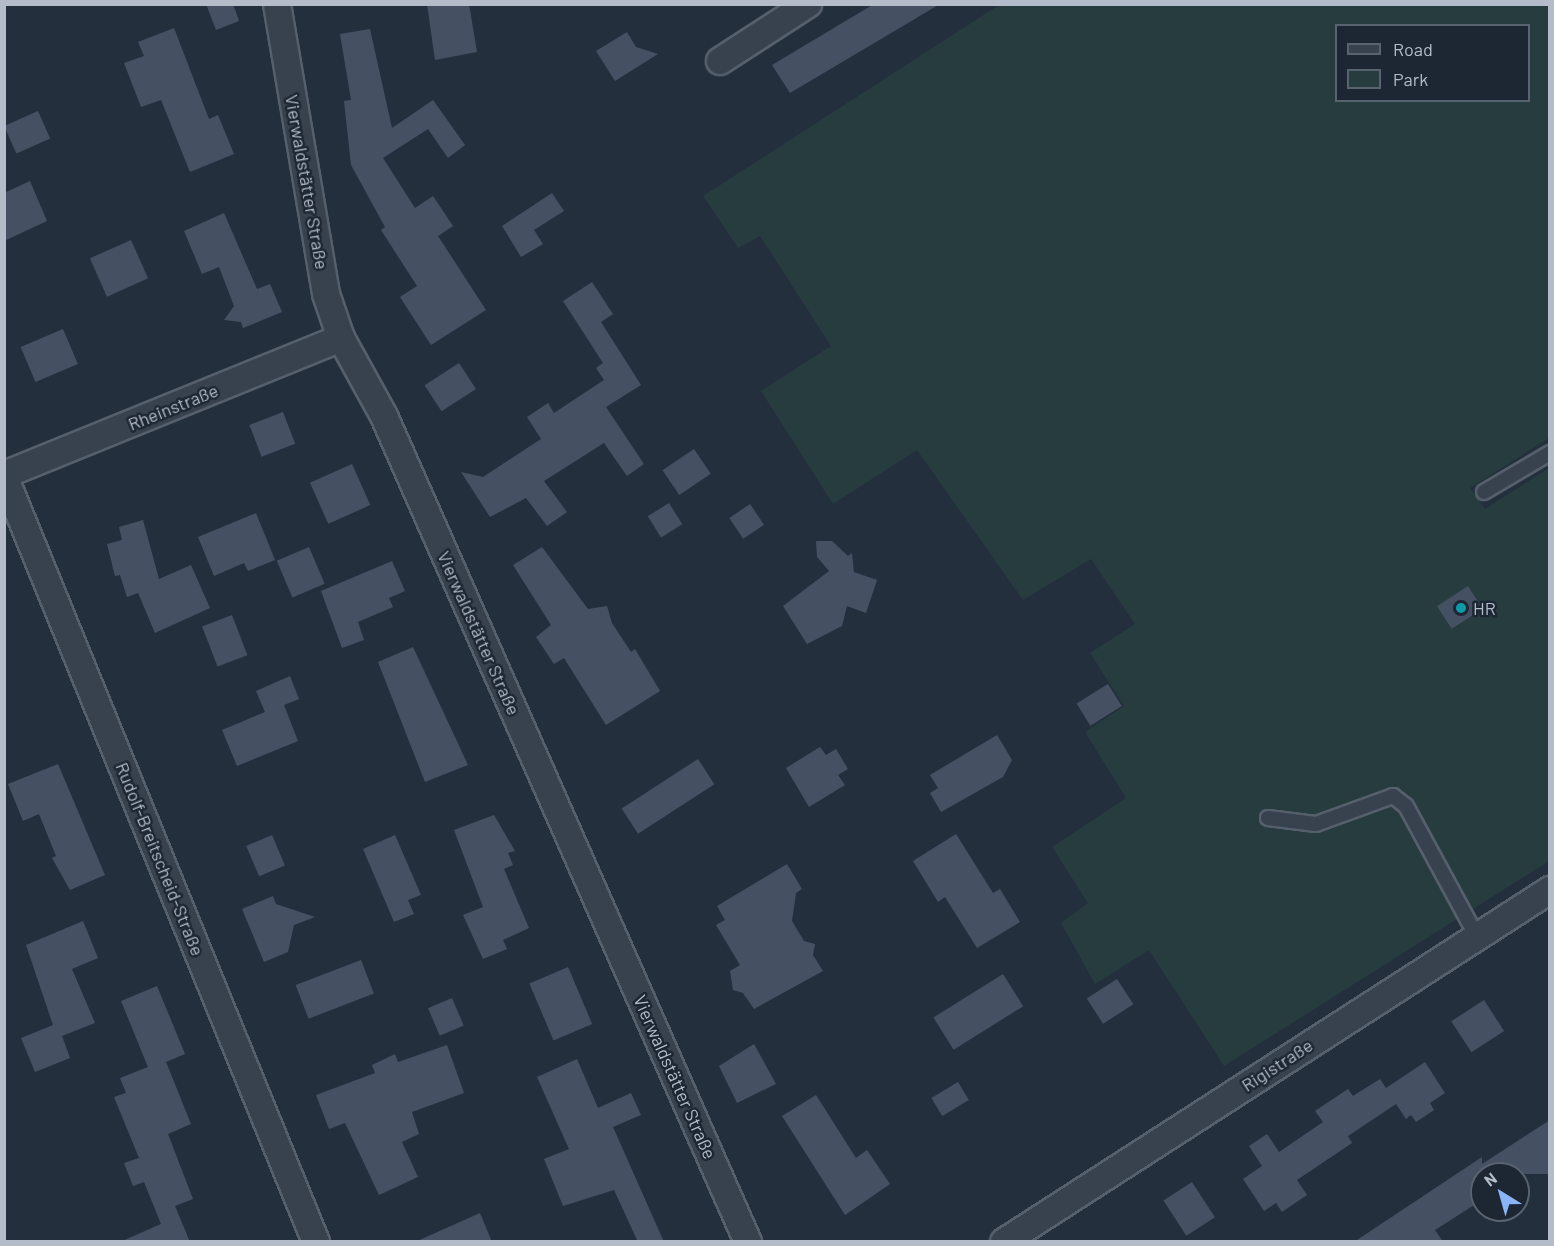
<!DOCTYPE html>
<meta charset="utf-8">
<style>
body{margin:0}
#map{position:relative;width:1554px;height:1246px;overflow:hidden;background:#242f3e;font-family:Barlow,sans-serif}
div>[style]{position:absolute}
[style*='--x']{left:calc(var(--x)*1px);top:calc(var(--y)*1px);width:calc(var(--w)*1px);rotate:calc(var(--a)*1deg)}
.green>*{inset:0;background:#263c3f}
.building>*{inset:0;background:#455162;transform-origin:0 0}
.roads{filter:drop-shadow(2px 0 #565f6c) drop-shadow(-2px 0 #565f6c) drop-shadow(0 2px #565f6c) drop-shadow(0 -2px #565f6c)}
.lane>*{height:14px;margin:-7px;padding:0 7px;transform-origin:7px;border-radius:7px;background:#38414e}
.street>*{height:26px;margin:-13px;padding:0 13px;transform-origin:13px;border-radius:13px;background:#38414e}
.dots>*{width:16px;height:16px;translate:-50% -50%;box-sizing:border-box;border:3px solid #1d2633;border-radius:50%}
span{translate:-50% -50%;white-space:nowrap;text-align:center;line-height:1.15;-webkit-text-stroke:5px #1d2633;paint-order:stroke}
.street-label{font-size:18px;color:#b4bcc9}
.poi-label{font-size:18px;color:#b4bcc9}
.left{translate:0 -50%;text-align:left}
.frame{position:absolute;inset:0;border:6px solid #b4bcc9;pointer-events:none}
.legend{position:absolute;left:1335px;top:24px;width:195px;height:78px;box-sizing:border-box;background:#1d2633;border:2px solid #59626f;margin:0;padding:8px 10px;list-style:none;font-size:18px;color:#b4bcc9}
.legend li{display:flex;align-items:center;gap:12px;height:30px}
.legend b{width:30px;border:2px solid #59626f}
.north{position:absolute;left:1470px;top:1162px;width:60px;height:60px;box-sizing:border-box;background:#1d2633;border:2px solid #59626f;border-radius:50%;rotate:323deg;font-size:16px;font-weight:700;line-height:24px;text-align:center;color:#b4bcc9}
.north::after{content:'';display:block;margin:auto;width:21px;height:27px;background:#8ab4f8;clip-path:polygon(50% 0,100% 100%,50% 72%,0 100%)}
</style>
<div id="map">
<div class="green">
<div style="clip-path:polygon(evenodd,999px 5px,1549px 5px,1549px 438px,1470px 488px,1485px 509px,1549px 468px,1549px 861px,1224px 1066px,1149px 950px,1095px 984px,1061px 923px,1088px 903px,1052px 847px,1126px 798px,1085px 732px,1124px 706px,1090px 653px,1135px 624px,1091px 559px,1023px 600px,917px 450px,833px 504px,761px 391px,831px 346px,760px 236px,738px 248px,703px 196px,999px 5px,1336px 26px,1528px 26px,1528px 100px,1336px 100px,1336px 26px)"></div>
</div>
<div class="building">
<div style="clip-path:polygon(206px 4px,233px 4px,239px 21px,216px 30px)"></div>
<div style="clip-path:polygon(427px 4px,469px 4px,477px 52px,435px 60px)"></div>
<div style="clip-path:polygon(874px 4px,940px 4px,790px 93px,772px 65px)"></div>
<div style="clip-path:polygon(174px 28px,209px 119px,218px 115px,234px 154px,190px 172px,161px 100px,141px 107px,124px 63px,144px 56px,138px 42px)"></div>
<div style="clip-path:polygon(370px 29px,392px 128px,433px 100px,465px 145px,448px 158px,428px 129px,383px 158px,415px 208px,433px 196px,453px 226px,438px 236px,486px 310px,431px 345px,400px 297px,417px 286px,381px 230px,385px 227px,351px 165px,344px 101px,351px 100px,340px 34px)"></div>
<div style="clip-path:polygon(627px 32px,636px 47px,658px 54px,615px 81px,596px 51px)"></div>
<div style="left:38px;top:111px;width:30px;height:37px;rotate:66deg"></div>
<div style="clip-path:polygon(30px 181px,47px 221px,4px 241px,4px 193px)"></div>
<div style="clip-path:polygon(552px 193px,564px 211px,534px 230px,543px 244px,521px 257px,502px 226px)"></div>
<div style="clip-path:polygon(224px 213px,257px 289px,270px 284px,282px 312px,243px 328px,241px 322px,224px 320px,234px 306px,219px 267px,202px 274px,184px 231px)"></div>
<div style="left:131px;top:240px;width:42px;height:45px;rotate:66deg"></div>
<div style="clip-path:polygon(592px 282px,613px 314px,601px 322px,641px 385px,606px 407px,644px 464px,627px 476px,604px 443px,544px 481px,567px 512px,547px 526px,526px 498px,490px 517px,461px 472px,483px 477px,541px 439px,527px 417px,548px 403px,554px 413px,604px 380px,596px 368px,603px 363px,563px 301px)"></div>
<div style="left:63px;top:329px;width:38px;height:46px;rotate:67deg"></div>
<div style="left:459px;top:363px;width:31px;height:41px;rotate:57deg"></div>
<div style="left:283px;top:412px;width:34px;height:36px;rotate:69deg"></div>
<div style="left:694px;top:449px;width:30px;height:38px;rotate:56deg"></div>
<div style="left:352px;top:464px;width:45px;height:46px;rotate:66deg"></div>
<div style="left:669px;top:503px;width:25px;height:25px;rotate:58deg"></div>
<div style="left:750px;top:504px;width:25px;height:25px;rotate:56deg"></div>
<div style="clip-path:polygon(256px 513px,275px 560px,248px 571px,244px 563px,214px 576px,198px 537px)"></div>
<div style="clip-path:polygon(143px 520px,159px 579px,191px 565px,210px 608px,155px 633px,138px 593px,127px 597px,120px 575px,115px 576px,107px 544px,122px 540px,119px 527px)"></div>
<div style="clip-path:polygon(816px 541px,832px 541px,848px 556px,852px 553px,854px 572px,877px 580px,866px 613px,847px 606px,842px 626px,807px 644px,783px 606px,829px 571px,817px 557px)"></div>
<div style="left:309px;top:547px;width:40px;height:35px;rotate:67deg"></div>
<div style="clip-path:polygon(542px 547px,588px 609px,607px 606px,612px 623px,631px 652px,635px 649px,660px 691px,606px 725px,564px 658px,554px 664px,536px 637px,551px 625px,513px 565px)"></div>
<div style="clip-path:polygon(392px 561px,405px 591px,389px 598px,393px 607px,358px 622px,364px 640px,342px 648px,321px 591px)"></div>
<div style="left:1468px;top:586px;width:27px;height:37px;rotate:57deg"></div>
<div style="left:232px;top:615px;width:43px;height:32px;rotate:69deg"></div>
<div style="clip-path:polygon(413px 647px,468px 765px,425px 782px,378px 662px)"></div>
<div style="clip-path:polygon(290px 676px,299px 699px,284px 705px,298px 741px,237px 766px,222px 730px,265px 712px,256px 691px)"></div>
<div style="left:1108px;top:684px;width:26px;height:37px;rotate:58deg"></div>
<div style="clip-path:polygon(997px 735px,1012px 760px,1003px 777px,941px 812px,930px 793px,938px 788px,930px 775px)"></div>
<div style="clip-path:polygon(820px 747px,826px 755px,836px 749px,848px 769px,838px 775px,845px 785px,809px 807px,786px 768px)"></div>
<div style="left:698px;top:759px;width:30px;height:91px;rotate:57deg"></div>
<div style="clip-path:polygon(58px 764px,105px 875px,70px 890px,52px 858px,56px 856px,39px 814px,23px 821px,8px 784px)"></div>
<div style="clip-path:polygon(494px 815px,515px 851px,508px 853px,513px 865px,504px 869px,529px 928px,503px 940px,507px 949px,483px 959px,463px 915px,483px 907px,454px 830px)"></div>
<div style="clip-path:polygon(956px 834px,993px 893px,1000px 889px,1020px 922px,977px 948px,945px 897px,938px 902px,913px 861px)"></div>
<div style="left:272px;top:835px;width:33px;height:28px;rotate:67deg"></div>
<div style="clip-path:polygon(395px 835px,421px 895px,408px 900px,414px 914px,394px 922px,363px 849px)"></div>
<div style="clip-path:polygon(787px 864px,802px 889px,796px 893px,792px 921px,804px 941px,815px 944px,813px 955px,823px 971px,754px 1009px,743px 993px,733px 990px,730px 971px,740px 965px,716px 925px,725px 920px,717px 906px)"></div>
<div style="clip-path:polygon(273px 896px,276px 904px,315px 917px,294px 925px,288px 952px,264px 962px,242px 909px)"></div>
<div style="clip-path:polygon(83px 921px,98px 958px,72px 969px,95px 1023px,62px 1036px,70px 1058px,35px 1072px,21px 1038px,53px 1025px,26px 945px)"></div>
<div style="left:361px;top:960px;width:36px;height:70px;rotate:69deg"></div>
<div style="left:568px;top:967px;width:62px;height:42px;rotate:67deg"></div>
<div style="left:1003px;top:974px;width:38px;height:82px;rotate:58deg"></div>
<div style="left:1117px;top:979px;width:30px;height:36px;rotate:57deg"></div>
<div style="clip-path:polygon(157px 986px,185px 1054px,166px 1062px,191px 1124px,168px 1134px,193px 1199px,175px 1206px,190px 1242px,120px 1242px,161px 1224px,144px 1182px,133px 1186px,124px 1163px,139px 1158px,114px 1097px,126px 1093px,120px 1078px,148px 1067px,121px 1001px)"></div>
<div style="left:452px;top:998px;width:30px;height:26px;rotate:67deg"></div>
<div style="left:1484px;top:1000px;width:37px;height:39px;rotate:57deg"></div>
<div style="clip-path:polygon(754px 1044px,776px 1084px,737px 1103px,719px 1066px)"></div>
<div style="clip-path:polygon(447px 1045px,464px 1093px,412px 1112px,419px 1134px,402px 1142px,418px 1177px,379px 1195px,345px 1123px,329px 1129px,316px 1095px,375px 1073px,372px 1065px,395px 1054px,398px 1062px)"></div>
<div style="clip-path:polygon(577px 1059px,598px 1108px,631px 1093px,641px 1115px,613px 1127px,664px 1242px,638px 1242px,614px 1190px,563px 1206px,544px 1159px,569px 1149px,537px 1077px)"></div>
<div style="clip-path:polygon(1425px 1062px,1445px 1093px,1430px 1103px,1434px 1110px,1416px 1122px,1411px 1115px,1406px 1119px,1390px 1095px,1396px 1104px,1348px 1136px,1352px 1143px,1297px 1180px,1307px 1195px,1282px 1212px,1276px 1203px,1264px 1211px,1243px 1179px,1262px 1166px,1249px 1146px,1267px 1134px,1279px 1152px,1323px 1122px,1315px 1111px,1348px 1089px,1353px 1096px,1380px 1079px,1386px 1088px)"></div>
<div style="left:958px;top:1082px;width:21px;height:31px;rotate:59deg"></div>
<div style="clip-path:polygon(816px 1095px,856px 1158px,867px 1150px,890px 1184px,845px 1215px,782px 1116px)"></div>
<div style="clip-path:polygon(1550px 1120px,1550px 1174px,1482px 1174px,1482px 1200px,1435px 1230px,1443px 1242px,1354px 1242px,1482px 1157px,1482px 1164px)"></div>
<div style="left:1192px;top:1182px;width:42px;height:34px;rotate:57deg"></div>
<div style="clip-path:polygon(480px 1213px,492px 1242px,415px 1242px)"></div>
</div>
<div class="roads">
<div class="lane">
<div style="--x:1484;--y:492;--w:77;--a:-30.6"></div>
<div style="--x:1268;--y:818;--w:48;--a:7.1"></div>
<div style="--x:1316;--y:824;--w:82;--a:-20"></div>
<div style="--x:1393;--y:796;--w:16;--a:38"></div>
<div style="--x:1406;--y:806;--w:149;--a:61.5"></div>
</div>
<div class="street">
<div style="--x:277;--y:4;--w:294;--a:80.4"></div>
<div style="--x:326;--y:294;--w:46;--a:71.2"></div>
<div style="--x:341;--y:338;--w:89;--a:61.1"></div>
<div style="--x:384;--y:416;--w:903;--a:66.22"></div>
<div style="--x:720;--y:61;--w:105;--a:-32.9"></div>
<div style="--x:4;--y:475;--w:364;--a:-22.1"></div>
<div style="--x:4;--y:476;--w:827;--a:67.84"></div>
<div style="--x:1004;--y:1242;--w:650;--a:-32.81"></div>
</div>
</div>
<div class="dots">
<div style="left:1461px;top:608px;background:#0f9aa8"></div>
</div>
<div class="street-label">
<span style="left:307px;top:182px;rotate:80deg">Vierwaldstätter Straße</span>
<span style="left:173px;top:407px;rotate:-22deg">Rheinstraße</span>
<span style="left:479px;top:633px;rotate:66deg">Vierwaldstätter Straße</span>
<span style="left:160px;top:859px;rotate:68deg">Rudolf-Breitscheid-Straße</span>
<span style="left:1277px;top:1065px;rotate:-33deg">Rigistraße</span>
<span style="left:675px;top:1077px;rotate:66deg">Vierwaldstätter Straße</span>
</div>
<div class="poi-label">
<span class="left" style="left:1473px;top:608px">HR</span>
</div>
<div class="frame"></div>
<ul class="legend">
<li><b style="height:8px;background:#38414e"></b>Road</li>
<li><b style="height:16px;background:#263c3f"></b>Park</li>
</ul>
<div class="north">N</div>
</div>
